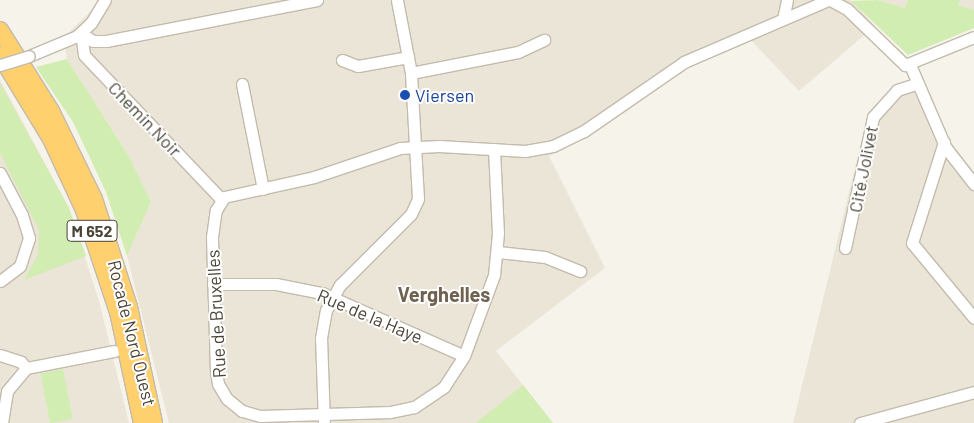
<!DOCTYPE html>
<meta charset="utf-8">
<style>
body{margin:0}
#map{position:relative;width:974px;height:423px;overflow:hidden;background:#f6f3eb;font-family:Barlow,sans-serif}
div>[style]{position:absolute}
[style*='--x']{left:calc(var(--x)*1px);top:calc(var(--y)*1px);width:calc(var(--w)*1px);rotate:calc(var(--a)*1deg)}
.residential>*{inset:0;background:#ebe5d8}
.green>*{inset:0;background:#d1edb1;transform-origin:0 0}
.roads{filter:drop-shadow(1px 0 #c3bbac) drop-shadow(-1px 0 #c3bbac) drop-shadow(0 1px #c3bbac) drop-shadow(0 -1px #c3bbac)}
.minor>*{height:11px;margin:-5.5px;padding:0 5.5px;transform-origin:5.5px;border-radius:5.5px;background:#fff}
.highway>*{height:16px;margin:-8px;padding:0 8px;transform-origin:8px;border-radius:8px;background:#ffd06d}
.bridges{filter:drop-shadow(1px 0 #c3bbac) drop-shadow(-1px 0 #c3bbac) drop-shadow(0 1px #c3bbac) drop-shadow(0 -1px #c3bbac)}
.minor-bridge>*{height:11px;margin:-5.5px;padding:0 5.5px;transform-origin:5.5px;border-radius:5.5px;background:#fff}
.dots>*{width:14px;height:14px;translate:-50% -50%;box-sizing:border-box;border:2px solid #fff;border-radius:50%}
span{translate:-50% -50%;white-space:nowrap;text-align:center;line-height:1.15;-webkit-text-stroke:4px #fff;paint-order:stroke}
.shield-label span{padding:1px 4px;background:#fff;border:1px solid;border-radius:4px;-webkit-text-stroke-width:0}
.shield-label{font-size:16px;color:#4b4437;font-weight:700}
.transit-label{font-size:18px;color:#164399}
.left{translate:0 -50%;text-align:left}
.street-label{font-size:18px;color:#4b4437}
.quarter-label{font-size:20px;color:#6f624e;font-weight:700}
</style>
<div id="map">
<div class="residential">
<div style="clip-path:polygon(98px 0,851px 0,875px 26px,799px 91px,749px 38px,711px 53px,660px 83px,594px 132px,549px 156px,605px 268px,496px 351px,553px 423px,169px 423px,127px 256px,151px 202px,130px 158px,67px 59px,63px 38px,97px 5px)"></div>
<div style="clip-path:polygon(877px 0,908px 0,905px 8px)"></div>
<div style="clip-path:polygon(960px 0,974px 0,974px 10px,958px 5px)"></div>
<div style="clip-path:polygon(920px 76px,947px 137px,974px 172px,974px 423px,793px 423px,868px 114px,896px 85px)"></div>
<div style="clip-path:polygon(0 80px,69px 208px,99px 301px,129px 423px,0 423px)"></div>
</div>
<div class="green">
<div style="clip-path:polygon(877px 0,905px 8px,908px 0,960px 0,958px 5px,974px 10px,974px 28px,908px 55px,851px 1px)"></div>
<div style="clip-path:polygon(67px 59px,130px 158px,151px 202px,127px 256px,106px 192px,73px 122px,36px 67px)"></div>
<div style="clip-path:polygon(0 83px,69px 208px,86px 256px,24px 280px,38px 255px,39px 230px,0 153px)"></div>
<div style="left:63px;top:369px;width:51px;height:23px;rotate:79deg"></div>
<div style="clip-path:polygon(523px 385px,553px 423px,476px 423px)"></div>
</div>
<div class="roads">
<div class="minor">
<div style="--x:830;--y:0;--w:19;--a:28"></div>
<div style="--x:847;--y:9;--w:81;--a:44"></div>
<div style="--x:905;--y:65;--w:74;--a:-22.1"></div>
<div style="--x:783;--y:19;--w:19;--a:-78"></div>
<div style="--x:81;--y:33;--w:14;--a:34"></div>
<div style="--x:93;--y:41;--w:13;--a:0"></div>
<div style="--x:106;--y:41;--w:215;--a:-11"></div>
<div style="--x:81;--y:33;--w:22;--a:82"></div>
<div style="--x:84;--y:55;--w:200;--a:46.4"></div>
<div style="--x:29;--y:56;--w:52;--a:-22.6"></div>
<div style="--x:77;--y:36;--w:19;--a:-43"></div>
<div style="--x:91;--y:23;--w:27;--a:-59"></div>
<div style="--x:342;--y:60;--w:17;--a:21"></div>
<div style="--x:358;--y:66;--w:51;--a:-10.2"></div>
<div style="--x:910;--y:65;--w:90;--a:66.6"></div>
<div style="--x:946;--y:148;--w:46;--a:52.1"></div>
<div style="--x:411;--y:73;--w:109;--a:-11.1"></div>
<div style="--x:518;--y:52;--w:29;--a:-25"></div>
<div style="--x:242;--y:84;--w:107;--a:78.7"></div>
<div style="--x:944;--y:142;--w:106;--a:107.6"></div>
<div style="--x:912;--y:243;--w:97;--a:50.4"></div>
<div style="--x:494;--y:149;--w:84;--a:87.3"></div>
<div style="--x:498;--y:233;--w:42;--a:95.4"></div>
<div style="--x:494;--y:275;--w:86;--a:110.3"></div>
<div style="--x:464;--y:356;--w:37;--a:123"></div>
<div style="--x:444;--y:387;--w:36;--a:146"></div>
<div style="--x:414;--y:407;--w:25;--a:168"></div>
<div style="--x:390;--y:412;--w:130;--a:178.2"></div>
<div style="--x:260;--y:416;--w:19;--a:-164"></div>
<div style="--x:242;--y:411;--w:19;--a:-141"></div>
<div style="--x:227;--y:399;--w:17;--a:-121"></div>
<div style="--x:218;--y:384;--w:12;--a:-99"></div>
<div style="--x:216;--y:372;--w:135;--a:-91.7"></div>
<div style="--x:212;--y:237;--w:27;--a:-82"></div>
<div style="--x:216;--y:210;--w:15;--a:-58"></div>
<div style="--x:224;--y:197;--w:92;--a:-12.5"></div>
<div style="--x:314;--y:177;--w:91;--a:-18.6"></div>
<div style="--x:400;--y:148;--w:39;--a:-3"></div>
<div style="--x:439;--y:146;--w:86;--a:3.3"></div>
<div style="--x:525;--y:151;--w:28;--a:-10"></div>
<div style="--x:553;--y:146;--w:34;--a:-26"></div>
<div style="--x:584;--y:131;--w:121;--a:-34.6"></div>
<div style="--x:684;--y:62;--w:157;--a:-23.3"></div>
<div style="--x:0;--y:173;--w:47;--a:62.4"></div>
<div style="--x:22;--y:215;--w:24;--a:73"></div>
<div style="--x:29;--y:238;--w:29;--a:108"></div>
<div style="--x:20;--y:266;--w:25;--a:143"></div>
<div style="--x:845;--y:248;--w:134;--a:-77.9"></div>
<div style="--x:873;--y:117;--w:36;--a:-48"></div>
<div style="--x:897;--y:90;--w:22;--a:-18"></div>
<div style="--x:498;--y:252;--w:47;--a:6.1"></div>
<div style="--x:545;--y:257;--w:38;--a:22"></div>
<div style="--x:213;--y:284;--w:63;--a:0"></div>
<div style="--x:276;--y:284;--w:47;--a:11.1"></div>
<div style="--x:322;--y:293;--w:155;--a:23.9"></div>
<div style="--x:0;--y:355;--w:22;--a:18"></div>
<div style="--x:21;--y:362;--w:8;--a:50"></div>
<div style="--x:2;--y:423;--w:32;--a:-81"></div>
<div style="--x:7;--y:391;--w:30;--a:-50"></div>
<div style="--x:26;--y:368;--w:90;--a:-10.9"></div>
<div style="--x:324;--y:423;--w:85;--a:-92"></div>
<div style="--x:321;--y:338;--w:28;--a:-80"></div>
<div style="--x:326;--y:310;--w:29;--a:-61"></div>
<div style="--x:340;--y:285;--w:100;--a:-45"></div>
<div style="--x:411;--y:214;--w:17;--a:-65"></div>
<div style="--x:418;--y:199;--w:126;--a:-93.2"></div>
<div style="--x:411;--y:73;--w:74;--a:-100.9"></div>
<div style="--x:860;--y:423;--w:118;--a:-15.2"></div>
</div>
<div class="highway">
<div style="--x:0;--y:30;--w:96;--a:57.8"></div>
<div style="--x:51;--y:111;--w:98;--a:64"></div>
<div style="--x:94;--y:199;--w:114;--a:72"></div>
<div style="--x:129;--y:307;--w:119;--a:77.8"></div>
<div style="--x:0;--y:55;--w:98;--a:58.7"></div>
<div style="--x:51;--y:139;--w:78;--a:65.1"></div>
<div style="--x:84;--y:210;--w:108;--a:71.6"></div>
<div style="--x:118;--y:312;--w:114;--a:77.8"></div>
</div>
</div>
<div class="bridges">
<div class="minor-bridge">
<div style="--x:0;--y:65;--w:30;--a:-17"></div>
</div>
</div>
<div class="dots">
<div style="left:405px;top:95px;background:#1a4fb4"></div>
</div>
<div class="shield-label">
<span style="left:92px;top:231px">M 652</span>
</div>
<div class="transit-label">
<span class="left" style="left:415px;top:95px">Viersen</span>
</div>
<div class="street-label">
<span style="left:145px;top:119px;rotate:46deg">Chemin Noir</span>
<span style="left:863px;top:169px;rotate:-79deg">Cité Jolivet</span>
<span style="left:216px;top:314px;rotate:-93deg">Rue de Bruxelles</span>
<span style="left:370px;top:316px;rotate:23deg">Rue de la Haye</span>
<span style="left:132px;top:333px;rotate:76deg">Rocade Nord Ouest</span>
</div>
<div class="quarter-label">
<span style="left:444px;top:294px">Verghelles</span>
</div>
</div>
